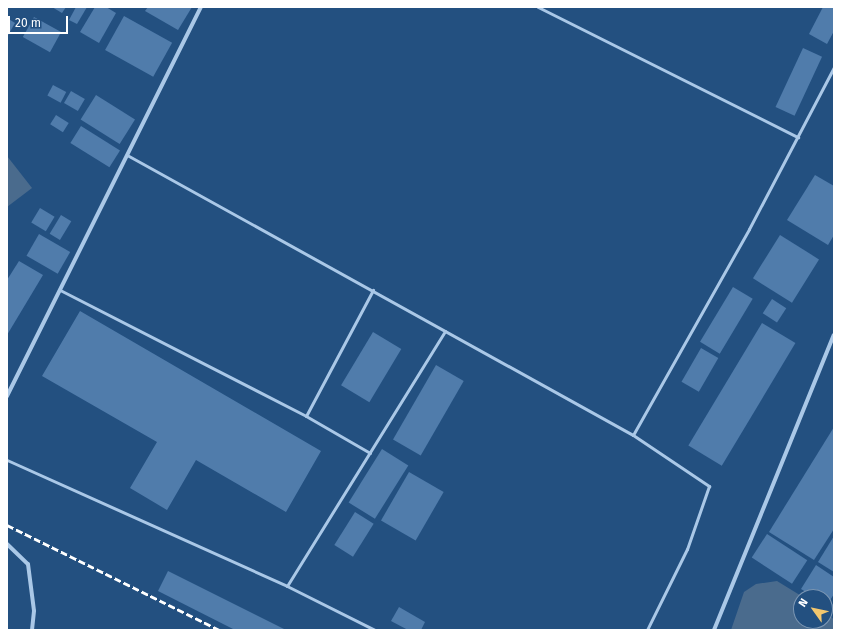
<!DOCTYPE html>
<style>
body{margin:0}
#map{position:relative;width:841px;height:637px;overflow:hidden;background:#235080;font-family:"Fira Sans",sans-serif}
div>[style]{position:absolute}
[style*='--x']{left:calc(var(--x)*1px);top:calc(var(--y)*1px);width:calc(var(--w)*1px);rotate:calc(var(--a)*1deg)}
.water>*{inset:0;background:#4a6b8d}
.building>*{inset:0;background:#507cab;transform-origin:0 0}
.service>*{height:3px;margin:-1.5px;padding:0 1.5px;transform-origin:1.5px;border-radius:1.5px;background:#aac8e7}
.minor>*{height:4px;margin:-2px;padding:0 2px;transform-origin:2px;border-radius:2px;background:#aac8e7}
.rail>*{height:3px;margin-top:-1.5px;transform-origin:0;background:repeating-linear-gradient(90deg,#fff 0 7px,transparent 0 10px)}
span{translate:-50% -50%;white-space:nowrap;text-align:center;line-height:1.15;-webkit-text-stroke:3.5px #235080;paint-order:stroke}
.frame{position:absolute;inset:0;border:8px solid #fff;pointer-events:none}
.north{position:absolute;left:793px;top:589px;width:40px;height:40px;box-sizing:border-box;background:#235080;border:1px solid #7b96b3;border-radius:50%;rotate:303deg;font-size:11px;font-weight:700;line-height:16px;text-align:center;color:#fff}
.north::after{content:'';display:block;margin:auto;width:14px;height:18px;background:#f2c66d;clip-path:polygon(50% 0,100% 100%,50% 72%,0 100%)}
.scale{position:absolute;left:8px;top:16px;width:60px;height:18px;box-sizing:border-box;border:2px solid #fff;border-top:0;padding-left:5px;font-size:12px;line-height:14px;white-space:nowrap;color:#fff;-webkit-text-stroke:3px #235080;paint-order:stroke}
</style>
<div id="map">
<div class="water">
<div style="clip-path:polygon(7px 156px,32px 188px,7px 207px)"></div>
<div style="clip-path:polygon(777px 581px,803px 597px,801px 597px,801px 621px,825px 621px,825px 610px,834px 620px,834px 630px,731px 630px,744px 592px,756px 584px)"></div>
</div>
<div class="building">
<div style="clip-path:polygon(52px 7px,66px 7px,62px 13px)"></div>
<div style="clip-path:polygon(76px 7px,87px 7px,77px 24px,69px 20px)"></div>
<div style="clip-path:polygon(95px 7px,106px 7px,116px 13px,99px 43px,80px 32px)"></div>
<div style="clip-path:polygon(148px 7px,192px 7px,178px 30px,145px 11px)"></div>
<div style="clip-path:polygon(823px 7px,834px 7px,834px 31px,827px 44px,809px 34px)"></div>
<div style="left:124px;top:16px;width:55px;height:39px;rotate:29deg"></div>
<div style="left:34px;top:17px;width:31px;height:23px;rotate:29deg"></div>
<div style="clip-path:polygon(7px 18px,15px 23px,7px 37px)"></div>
<div style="left:803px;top:48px;width:21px;height:65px;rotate:25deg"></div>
<div style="left:53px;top:85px;width:15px;height:12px;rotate:28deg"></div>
<div style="left:71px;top:91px;width:16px;height:14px;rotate:30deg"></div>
<div style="left:96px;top:95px;width:46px;height:29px;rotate:32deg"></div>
<div style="left:56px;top:115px;width:15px;height:11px;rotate:32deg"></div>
<div style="left:81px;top:126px;width:46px;height:20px;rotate:32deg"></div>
<div style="clip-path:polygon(815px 175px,834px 186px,834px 235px,828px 245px,787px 220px)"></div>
<div style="left:40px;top:208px;width:17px;height:17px;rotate:31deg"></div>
<div style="left:61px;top:215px;width:12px;height:22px;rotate:31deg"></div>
<div style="left:39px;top:234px;width:36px;height:25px;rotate:30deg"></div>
<div style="left:780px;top:235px;width:46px;height:51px;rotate:32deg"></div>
<div style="clip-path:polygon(19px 261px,43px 275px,7px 335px,7px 280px)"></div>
<div style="left:733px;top:287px;width:23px;height:64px;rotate:31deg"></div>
<div style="left:772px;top:299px;width:17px;height:17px;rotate:33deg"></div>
<div style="clip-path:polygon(80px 311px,321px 451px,286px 512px,196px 460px,167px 510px,130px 488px,157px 442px,42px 376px)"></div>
<div style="left:762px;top:323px;width:39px;height:143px;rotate:31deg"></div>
<div style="left:373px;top:332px;width:33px;height:62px;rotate:31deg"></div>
<div style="left:701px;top:348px;width:20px;height:39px;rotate:30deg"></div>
<div style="left:436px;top:365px;width:32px;height:86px;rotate:30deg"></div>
<div style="clip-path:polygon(834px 427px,834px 529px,814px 560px,769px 532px)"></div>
<div style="left:382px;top:449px;width:31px;height:63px;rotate:32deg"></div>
<div style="left:409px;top:472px;width:40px;height:56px;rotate:30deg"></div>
<div style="left:355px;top:512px;width:22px;height:39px;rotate:32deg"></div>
<div style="left:767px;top:534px;width:48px;height:28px;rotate:33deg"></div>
<div style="clip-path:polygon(834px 536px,834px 572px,818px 562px)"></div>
<div style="clip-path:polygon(816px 565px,834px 577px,834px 594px,827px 605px,825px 597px,814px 597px,801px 589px)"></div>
<div style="clip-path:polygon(168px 571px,286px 630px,235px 630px,158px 591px)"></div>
<div style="clip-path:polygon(834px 602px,834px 612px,829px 610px)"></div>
<div style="clip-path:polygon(399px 607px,425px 622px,421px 630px,408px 630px,391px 621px)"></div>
</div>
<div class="service">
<div style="--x:538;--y:7;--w:291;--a:26.6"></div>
<div style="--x:127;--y:155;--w:578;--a:28.96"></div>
<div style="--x:633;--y:435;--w:92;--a:33.9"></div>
<div style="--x:709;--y:486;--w:67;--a:109.2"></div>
<div style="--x:687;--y:549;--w:90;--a:116.3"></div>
<div style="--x:60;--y:290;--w:276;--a:27.1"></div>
<div style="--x:306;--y:416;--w:143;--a:-62"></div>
<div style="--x:306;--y:416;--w:74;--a:30"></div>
<div style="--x:633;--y:435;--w:236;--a:-60.6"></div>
<div style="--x:749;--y:229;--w:183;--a:-62.3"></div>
<div style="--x:7;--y:460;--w:307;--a:24.2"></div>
<div style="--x:287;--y:586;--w:98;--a:26.6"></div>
<div style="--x:287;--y:586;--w:300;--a:-58.2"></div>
</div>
<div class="minor">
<div style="--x:7;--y:396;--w:435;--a:-63.5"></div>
<div style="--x:7;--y:544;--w:29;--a:44"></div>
<div style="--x:28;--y:564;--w:47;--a:82.7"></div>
<div style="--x:34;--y:611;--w:19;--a:96"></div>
<div style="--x:714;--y:630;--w:318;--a:-67.9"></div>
</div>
<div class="rail">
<div style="--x:7;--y:525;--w:237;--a:26.3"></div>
</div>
<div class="frame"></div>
<div class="north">N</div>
<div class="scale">20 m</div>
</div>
